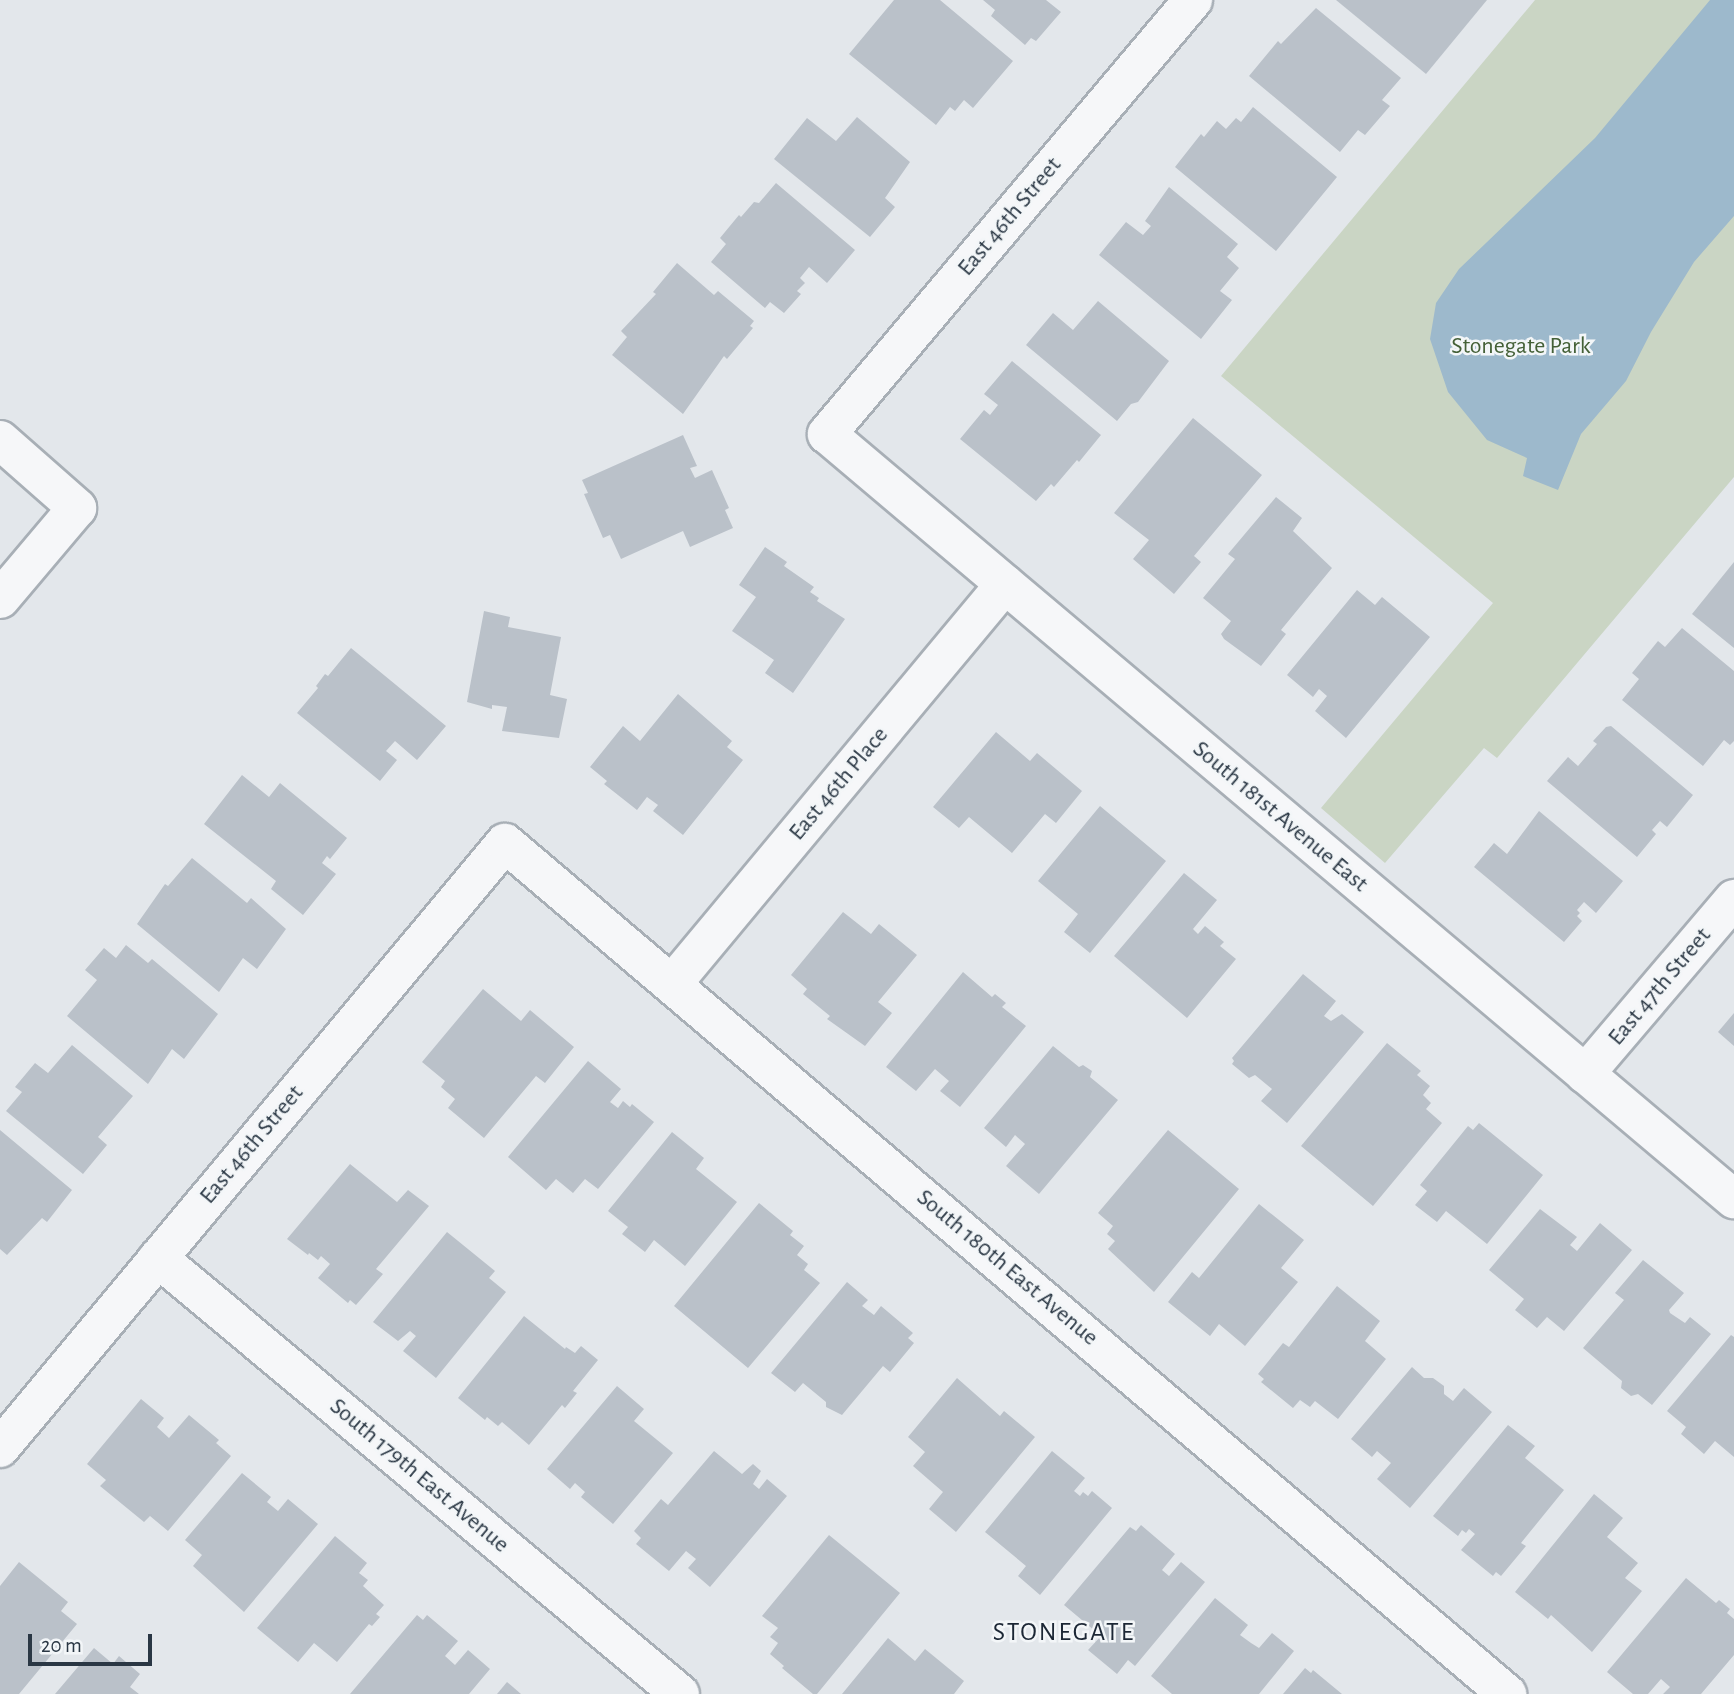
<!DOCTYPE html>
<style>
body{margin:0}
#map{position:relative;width:1734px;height:1694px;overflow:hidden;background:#e3e7eb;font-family:"Alegreya Sans",sans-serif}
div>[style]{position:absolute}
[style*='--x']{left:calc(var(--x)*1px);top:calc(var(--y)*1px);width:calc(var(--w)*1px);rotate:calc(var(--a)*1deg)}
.green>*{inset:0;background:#cad5c4}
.water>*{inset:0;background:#9db9cc}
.building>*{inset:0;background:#bac1c9}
.roads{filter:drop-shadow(2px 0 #a8afb6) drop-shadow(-2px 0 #a8afb6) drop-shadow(0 2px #a8afb6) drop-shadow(0 -2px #a8afb6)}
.minor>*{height:38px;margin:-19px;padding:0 19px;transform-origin:19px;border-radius:19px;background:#f6f7f9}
span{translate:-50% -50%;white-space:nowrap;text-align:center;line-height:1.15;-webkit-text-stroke:5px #f3f6f8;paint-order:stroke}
.street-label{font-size:24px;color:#2a3744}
.park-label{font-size:24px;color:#446037}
.neighbourhood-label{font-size:26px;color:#1c2735;letter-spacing:2px}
.scale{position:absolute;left:28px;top:1634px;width:124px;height:32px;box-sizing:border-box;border:4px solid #2a3744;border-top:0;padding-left:9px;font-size:21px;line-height:24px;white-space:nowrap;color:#2a3744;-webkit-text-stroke:5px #f3f6f8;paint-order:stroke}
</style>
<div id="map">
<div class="green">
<div style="clip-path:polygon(1535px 0,1734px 0,1734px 477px,1497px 758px,1484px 748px,1385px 863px,1321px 808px,1493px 603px,1221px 376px)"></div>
</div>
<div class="water">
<div style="clip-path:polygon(1710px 0,1734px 0,1734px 216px,1694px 262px,1651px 332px,1626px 381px,1581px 434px,1558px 490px,1523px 476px,1527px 458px,1487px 440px,1448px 392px,1430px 339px,1436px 303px,1459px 269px,1595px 138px)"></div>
</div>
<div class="building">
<div style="clip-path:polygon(894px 0,940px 0,1013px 61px,973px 108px,964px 100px,955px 111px,950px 107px,936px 125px,849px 54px)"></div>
<div style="clip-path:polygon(983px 0,1046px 0,1061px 12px,1036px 41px,1031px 38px,1025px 45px,991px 16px,995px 10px)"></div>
<div style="clip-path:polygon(1336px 0,1487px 0,1426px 74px)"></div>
<div style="clip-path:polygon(1316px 8px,1401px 78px,1382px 100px,1390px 106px,1365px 135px,1358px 130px,1340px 152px,1249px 76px,1278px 41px,1281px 44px)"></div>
<div style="clip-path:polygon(1253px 107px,1337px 177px,1276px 251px,1175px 167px,1201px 134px,1204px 137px,1217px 121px,1226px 129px,1236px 118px,1241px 122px)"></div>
<div style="clip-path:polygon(857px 117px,910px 162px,885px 198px,895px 207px,870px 237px,774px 159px,807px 118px,836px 141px)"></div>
<div style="clip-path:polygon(776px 183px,855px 250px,827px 283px,809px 267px,800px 278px,805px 283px,797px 291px,801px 294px,784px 313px,770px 302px,765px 308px,711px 262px,726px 244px,720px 238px,739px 215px,741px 217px,754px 202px,759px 203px)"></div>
<div style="clip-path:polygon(1169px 187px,1238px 244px,1227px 257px,1239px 268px,1220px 291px,1232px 300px,1201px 339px,1099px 255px,1126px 222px,1143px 235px,1151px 226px,1145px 221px)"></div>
<div style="clip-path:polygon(677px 263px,714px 295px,718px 291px,754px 321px,750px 326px,753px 328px,727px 359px,724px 356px,683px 414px,612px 355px,627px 337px,621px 331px,656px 294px,653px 292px)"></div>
<div style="clip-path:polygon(1098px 301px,1169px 361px,1138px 402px,1131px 404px,1117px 421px,1026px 345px,1053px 313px,1073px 330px)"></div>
<div style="clip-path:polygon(1012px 361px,1101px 435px,1079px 462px,1077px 460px,1054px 487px,1051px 484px,1036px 501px,960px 439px,984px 410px,990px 415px,998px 405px,984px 394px)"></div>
<div style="clip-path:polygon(1193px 418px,1262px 475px,1194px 556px,1201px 562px,1174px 594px,1133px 559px,1149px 540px,1114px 513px)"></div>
<div style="clip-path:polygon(683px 435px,697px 466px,690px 468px,695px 478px,712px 470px,729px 508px,725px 510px,733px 528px,690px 547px,683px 531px,621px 559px,610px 535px,603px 538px,584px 494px,588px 493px,582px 480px)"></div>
<div style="clip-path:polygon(1276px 497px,1302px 518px,1293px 531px,1332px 568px,1281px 630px,1286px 634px,1261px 666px,1224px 639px,1221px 634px,1231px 621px,1203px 598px,1235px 559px,1228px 554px)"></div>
<div style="clip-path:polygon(765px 547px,787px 562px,784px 566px,814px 587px,810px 592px,819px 598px,817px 601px,845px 619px,793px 693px,765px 673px,774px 660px,732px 631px,756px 597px,739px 585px)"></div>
<div style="clip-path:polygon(1734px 562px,1734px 648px,1692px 614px)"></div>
<div style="clip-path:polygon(1357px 590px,1375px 605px,1382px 597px,1430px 637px,1346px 738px,1315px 711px,1327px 696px,1319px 689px,1313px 697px,1287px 675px)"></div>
<div style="clip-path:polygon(484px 611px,510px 617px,508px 627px,561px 637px,550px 695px,567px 699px,559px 738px,502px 731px,507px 707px,492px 705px,492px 709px,467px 702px)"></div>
<div style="clip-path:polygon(1682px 628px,1734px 671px,1734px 741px,1730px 745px,1724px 740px,1703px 766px,1622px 700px,1639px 679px,1632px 673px,1658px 641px,1665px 647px)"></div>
<div style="clip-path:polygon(351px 648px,446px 726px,417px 760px,395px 741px,386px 751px,397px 760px,380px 781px,297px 713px,318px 688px,316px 686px,325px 674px,328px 676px)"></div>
<div style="clip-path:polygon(678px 694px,732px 741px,727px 747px,743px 760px,683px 835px,653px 811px,658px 805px,647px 797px,637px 810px,604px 784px,607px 781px,590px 767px,623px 726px,640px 741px)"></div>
<div style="clip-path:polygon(1611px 726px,1693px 795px,1667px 827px,1660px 821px,1652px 830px,1656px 834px,1637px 857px,1547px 781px,1568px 757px,1578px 766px,1597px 744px,1593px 741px,1606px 727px)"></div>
<div style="clip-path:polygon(996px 732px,1030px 761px,1037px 753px,1082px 791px,1056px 823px,1045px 814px,1012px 853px,969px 817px,959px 828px,933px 807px)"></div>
<div style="clip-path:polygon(242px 775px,269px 797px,280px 783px,347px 838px,330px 859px,327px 856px,322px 863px,336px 874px,303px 915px,271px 889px,276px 881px,204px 824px)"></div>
<div style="clip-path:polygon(1100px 806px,1166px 861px,1090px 953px,1064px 932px,1078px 914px,1038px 881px)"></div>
<div style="clip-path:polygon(1539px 811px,1623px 881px,1596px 913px,1584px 902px,1577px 910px,1580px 913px,1577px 916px,1582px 921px,1564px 942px,1474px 867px,1494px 843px,1507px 854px)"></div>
<div style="clip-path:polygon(192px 858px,247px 903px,251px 898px,286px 929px,257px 969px,243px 958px,219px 992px,137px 924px,165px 884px,168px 886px)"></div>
<div style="clip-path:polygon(1184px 873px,1217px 900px,1193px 929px,1198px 934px,1205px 926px,1224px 942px,1220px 946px,1236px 959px,1187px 1018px,1114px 956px)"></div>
<div style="clip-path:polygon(843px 912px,871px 934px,879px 924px,917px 955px,878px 1002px,892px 1013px,865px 1046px,827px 1019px,830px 1016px,803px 994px,807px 989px,791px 975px)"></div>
<div style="clip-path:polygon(126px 945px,148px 963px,152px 959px,218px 1014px,184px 1059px,172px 1049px,148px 1084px,67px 1016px,97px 980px,85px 970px,104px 948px,116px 958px)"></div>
<div style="clip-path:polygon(963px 972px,992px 997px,995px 994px,1006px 1003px,1002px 1007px,1026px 1026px,960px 1107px,940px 1091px,949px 1081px,935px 1069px,916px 1091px,886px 1067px)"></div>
<div style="clip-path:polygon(1303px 974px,1336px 1001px,1324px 1016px,1331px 1021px,1342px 1014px,1364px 1032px,1287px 1123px,1261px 1101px,1272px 1089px,1255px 1075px,1249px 1078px,1232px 1064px,1234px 1061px,1232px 1058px)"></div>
<div style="clip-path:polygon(483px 989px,521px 1021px,530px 1010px,574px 1047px,545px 1083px,536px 1076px,484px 1138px,448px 1108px,455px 1099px,441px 1087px,445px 1081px,422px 1062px)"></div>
<div style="clip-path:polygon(1734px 1013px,1734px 1046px,1718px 1032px)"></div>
<div style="clip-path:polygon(1387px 1043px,1421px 1071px,1417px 1075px,1430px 1086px,1423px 1095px,1431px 1103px,1426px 1109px,1442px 1123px,1373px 1206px,1301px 1146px)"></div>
<div style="clip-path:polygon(72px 1045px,133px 1096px,98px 1137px,107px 1145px,83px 1174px,6px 1111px,22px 1092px,15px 1087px,35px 1063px,48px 1073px)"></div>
<div style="clip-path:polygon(1053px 1046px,1079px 1067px,1083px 1065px,1092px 1071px,1090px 1077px,1118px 1100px,1039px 1194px,1006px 1166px,1025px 1144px,1015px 1135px,1006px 1147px,984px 1128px)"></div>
<div style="clip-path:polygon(588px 1061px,621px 1089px,610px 1102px,618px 1108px,623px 1101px,630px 1107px,632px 1104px,654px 1122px,598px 1189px,585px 1179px,573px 1193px,556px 1179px,546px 1190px,508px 1157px)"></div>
<div style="clip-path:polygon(1479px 1123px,1543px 1175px,1487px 1244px,1446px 1211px,1437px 1222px,1415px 1205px,1427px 1191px,1420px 1185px,1468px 1126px,1473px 1130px)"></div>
<div style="clip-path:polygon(0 1130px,72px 1190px,47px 1222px,42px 1218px,7px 1255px,0 1249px)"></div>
<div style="clip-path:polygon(1168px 1130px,1239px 1189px,1154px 1292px,1108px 1249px,1115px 1241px,1107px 1234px,1113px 1226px,1098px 1213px)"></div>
<div style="clip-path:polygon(672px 1132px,704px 1158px,696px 1169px,737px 1202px,685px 1266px,654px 1240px,645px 1252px,622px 1234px,628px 1227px,608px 1211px)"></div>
<div style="clip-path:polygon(350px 1164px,397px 1202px,408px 1190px,429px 1206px,376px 1269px,383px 1274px,356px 1305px,350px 1300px,348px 1303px,318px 1278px,330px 1264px,321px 1256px,318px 1260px,309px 1253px,308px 1255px,287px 1239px)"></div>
<div style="clip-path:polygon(759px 1203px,793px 1231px,790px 1235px,804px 1246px,797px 1255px,808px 1264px,804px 1270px,820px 1283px,748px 1368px,674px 1306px)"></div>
<div style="clip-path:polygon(1259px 1204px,1304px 1240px,1281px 1268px,1298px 1282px,1245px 1346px,1219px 1324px,1210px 1336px,1168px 1302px,1192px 1272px,1199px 1278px)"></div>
<div style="clip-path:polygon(1540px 1209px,1577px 1237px,1570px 1245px,1577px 1251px,1600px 1223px,1632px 1250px,1564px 1331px,1547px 1317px,1537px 1328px,1515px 1310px,1524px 1299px,1489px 1270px)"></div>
<div style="clip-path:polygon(447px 1232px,495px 1271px,489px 1278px,506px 1292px,436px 1378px,403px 1351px,416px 1336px,410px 1331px,398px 1341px,373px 1322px)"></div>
<div style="clip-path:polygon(1643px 1260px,1684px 1293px,1669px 1310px,1670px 1313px,1685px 1323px,1690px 1317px,1711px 1334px,1652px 1405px,1638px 1394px,1631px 1396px,1621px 1388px,1622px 1381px,1583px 1348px,1624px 1300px,1615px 1293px)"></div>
<div style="clip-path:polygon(847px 1282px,868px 1300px,862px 1306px,874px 1315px,881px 1306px,913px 1333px,908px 1338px,914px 1343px,890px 1372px,883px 1366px,842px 1415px,826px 1407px,826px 1402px,803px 1383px,795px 1392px,771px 1373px)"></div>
<div style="clip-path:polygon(1337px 1286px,1380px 1321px,1365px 1341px,1386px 1359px,1338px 1419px,1315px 1401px,1310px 1407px,1300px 1400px,1293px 1408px,1261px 1382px,1264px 1379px,1258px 1374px,1283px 1343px,1289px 1347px)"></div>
<div style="clip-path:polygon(524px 1316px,565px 1349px,566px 1347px,575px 1353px,581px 1346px,598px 1360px,573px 1391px,577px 1393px,565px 1408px,562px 1405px,529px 1445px,502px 1422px,498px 1426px,487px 1417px,485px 1420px,458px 1398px)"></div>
<div style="clip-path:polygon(1731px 1335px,1734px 1337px,1734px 1457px,1715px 1441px,1704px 1454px,1681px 1434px,1686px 1427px,1667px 1411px)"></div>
<div style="clip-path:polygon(1412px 1367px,1424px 1378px,1433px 1378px,1444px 1386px,1444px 1394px,1453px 1401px,1464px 1388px,1492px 1412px,1410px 1508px,1377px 1479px,1391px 1463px,1377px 1451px,1372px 1457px,1351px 1439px)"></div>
<div style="clip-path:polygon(957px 1378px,1000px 1416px,1004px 1411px,1035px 1437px,956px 1532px,929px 1509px,943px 1492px,913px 1466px,925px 1452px,908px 1437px)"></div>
<div style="clip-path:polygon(617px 1386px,644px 1409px,634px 1421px,673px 1453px,613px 1524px,581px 1497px,585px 1492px,575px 1483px,570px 1489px,547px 1469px)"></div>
<div style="clip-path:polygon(141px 1399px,164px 1418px,157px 1427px,169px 1438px,189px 1415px,219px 1440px,216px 1443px,231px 1456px,168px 1531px,150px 1516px,144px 1522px,100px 1486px,106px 1480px,87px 1464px)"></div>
<div style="clip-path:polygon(1508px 1425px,1535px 1446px,1525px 1458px,1564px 1490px,1521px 1543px,1526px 1546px,1501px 1576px,1496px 1572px,1493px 1576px,1461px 1550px,1475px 1534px,1469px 1529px,1466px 1533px,1462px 1530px,1458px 1536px,1433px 1516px)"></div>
<div style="clip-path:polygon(714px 1451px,742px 1474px,753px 1464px,761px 1471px,753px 1484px,759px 1489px,767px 1479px,787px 1496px,710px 1587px,688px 1568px,696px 1559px,686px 1551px,669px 1571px,636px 1544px,641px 1538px,634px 1531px,661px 1499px,668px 1505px)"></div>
<div style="clip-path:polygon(1052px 1451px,1085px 1478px,1074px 1491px,1080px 1496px,1083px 1492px,1088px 1496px,1092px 1491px,1112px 1508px,1040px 1595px,1018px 1576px,1026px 1566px,985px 1532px)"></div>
<div style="clip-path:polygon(242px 1473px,271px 1497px,267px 1502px,278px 1511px,288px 1499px,318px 1524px,244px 1612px,193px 1566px,202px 1555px,185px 1540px)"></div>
<div style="clip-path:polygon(1594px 1494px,1623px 1518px,1607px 1537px,1638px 1563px,1625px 1578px,1642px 1591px,1592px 1652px,1551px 1615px,1548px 1619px,1515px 1592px)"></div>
<div style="clip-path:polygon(1141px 1525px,1175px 1554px,1162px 1570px,1169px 1576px,1181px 1562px,1205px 1582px,1135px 1666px,1128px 1660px,1117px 1674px,1088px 1650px,1101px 1636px,1064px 1605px,1130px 1527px,1136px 1531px)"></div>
<div style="clip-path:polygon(829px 1535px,900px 1593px,817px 1694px,813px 1694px,782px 1668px,784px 1666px,770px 1654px,778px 1643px,770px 1637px,778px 1628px,762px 1616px)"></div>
<div style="clip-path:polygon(335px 1536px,367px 1563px,359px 1573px,368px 1580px,363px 1586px,384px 1605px,376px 1614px,380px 1617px,372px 1626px,369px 1624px,337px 1662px,314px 1643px,298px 1662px,257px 1628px)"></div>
<div style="clip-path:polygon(19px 1562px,68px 1602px,61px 1611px,77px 1624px,19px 1694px,0 1694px,0 1586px)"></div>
<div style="clip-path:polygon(1686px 1578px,1716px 1603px,1719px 1600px,1730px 1609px,1727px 1613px,1734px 1619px,1734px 1655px,1701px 1694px,1663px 1694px,1670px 1687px,1661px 1679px,1648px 1694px,1633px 1694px,1607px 1672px)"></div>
<div style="clip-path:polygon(1215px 1598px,1248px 1625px,1240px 1635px,1251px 1643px,1259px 1648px,1272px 1633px,1294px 1651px,1259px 1694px,1172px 1694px,1151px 1676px)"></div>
<div style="clip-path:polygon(417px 1615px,423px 1620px,427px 1615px,458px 1641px,445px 1656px,455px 1665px,468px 1650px,490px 1669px,469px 1694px,350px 1694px)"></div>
<div style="clip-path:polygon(888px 1638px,915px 1661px,925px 1649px,964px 1681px,954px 1694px,842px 1694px)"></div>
<div style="clip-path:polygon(94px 1648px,113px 1664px,119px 1656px,140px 1674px,130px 1687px,139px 1694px,55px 1694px)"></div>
<div style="clip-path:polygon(1305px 1668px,1311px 1673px,1313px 1670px,1342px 1694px,1283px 1694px)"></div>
<div style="clip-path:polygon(507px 1682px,521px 1694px,497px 1694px)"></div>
</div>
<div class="roads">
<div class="minor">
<div style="--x:1193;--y:0;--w:568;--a:130.14"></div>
<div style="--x:827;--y:434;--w:1187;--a:40.15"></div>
<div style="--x:0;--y:440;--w:103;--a:41.4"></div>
<div style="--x:77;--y:508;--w:119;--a:130.2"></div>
<div style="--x:673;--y:983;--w:519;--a:-50.24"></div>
<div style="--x:1585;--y:1074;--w:230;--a:-49.6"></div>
<div style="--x:158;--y:1258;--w:680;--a:39.87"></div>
<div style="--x:0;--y:1448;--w:788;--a:-50.15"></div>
<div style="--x:505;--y:843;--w:1315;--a:40.34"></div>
</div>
</div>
<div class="street-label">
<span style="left:1010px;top:217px;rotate:-50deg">East 46th Street</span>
<span style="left:839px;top:784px;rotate:-50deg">East 46th Place</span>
<span style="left:1280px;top:817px;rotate:40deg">South 181st Avenue East</span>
<span style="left:1660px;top:987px;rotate:-50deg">East 47th Street</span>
<span style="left:252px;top:1145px;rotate:-50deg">East 46th Street</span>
<span style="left:1007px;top:1268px;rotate:40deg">South 180th East Avenue</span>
<span style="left:419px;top:1476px;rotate:40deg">South 179th East Avenue</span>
</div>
<div class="park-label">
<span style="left:1521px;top:347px">Stonegate Park</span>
</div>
<div class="neighbourhood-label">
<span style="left:1064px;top:1633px">STONEGATE</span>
</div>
<div class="scale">20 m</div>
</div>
